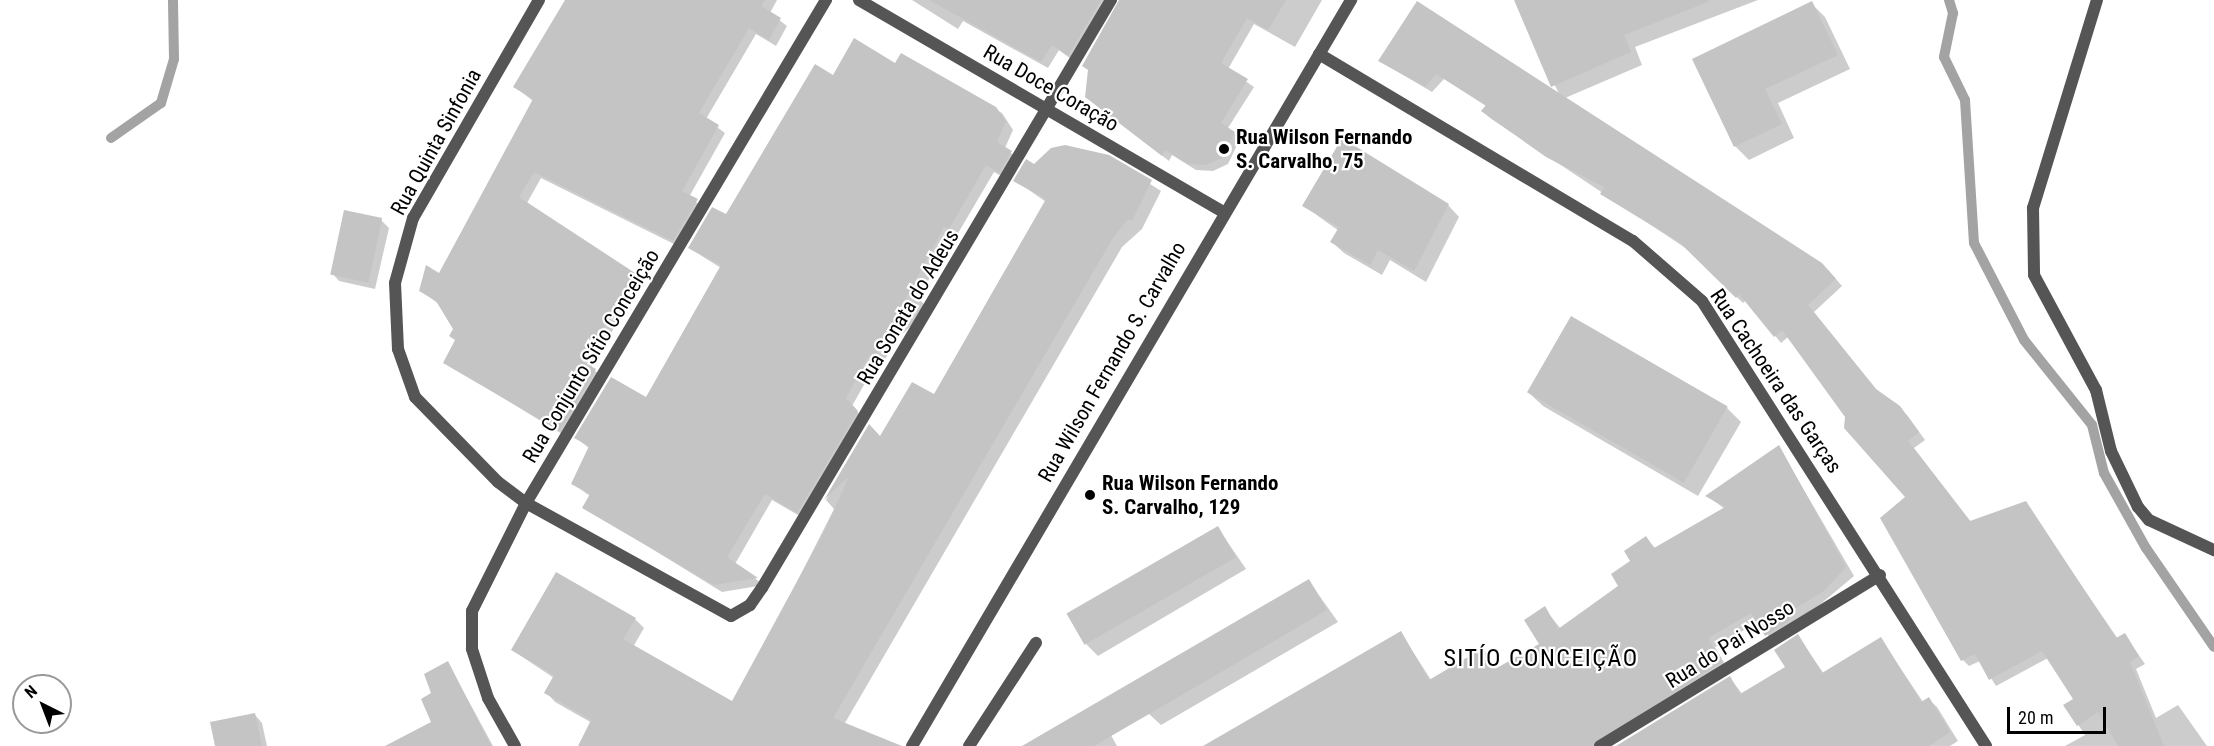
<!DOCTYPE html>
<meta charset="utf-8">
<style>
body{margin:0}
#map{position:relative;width:2214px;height:746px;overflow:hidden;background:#fff;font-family:"Roboto Condensed",sans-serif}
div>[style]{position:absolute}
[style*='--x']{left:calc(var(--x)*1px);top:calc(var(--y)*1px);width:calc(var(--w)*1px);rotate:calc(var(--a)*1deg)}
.shadow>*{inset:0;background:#0003}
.stream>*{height:10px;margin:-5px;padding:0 5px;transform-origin:5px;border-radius:5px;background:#a3a3a3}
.building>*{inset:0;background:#c4c4c4;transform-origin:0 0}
.lane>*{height:12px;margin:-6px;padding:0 6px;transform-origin:6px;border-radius:6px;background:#555}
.street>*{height:12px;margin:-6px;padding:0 6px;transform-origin:6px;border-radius:6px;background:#555}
.dots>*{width:16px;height:16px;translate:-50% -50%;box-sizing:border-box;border:3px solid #fff;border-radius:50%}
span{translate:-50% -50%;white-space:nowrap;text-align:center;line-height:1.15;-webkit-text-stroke:4.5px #fff;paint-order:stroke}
.street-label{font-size:21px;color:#000}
.poi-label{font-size:21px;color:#000;font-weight:700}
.left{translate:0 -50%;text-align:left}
.quarter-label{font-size:24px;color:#000;letter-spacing:1.5px}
.north{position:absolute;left:12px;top:674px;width:60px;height:60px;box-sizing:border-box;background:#fff;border:2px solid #999;border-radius:50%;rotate:318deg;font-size:16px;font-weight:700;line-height:24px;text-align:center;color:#000}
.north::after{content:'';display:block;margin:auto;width:21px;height:27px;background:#000;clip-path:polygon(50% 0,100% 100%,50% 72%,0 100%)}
.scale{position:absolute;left:2007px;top:707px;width:99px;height:27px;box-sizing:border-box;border:3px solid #000;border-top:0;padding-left:8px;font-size:18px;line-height:21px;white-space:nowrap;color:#000;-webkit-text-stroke:4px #fff;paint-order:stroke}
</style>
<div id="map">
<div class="shadow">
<div style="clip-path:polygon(566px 0,777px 0,770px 13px,787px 26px,776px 46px,756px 34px,706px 119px,725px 133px,689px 197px,704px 208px,680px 247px,541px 178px,527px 203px,641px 281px,591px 368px,603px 377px,567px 437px,444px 362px,456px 341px,455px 329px,440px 305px,421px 291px,440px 275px,533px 101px,515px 87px)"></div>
<div style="clip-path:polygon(912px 0,1107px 0,1075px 62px,1059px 50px,1048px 68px,963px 21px,958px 29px)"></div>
<div style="clip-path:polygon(1164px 0,1322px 0,1295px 47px,1254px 24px,1228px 69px,1254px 87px,1228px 128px,1240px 139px,1228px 164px,1213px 171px,1196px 170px,1172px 155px,1169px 161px,1087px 97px)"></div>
<div style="clip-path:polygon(1515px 0,1758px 0,1635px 47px,1642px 65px,1565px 98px,1829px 271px,1842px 286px,1814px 312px,1879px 393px,1907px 415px,1925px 440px,1914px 448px,1971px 522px,2025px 503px,2118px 639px,2124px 634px,2145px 664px,2136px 669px,2156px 718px,2178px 705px,2207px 746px,2065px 746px,2085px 735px,2065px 705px,2075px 699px,2048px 658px,1996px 686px,1980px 661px,1969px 666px,1963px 660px,1907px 497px,1788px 337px,1781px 343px,1746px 300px,1743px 303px,1687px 249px,1490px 118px,1483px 111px,1486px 106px,1444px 79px,1432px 92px,1380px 61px,1559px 94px)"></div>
<div style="clip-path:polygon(1811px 3px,1825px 17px,1850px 69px,1778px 103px,1794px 138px,1749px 160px,1735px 146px,1694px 60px)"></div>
<div style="clip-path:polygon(902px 55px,1002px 113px,1013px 130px,1005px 148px,1018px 159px,1007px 179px,994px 172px,957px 235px,952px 233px,919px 299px,929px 309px,896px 340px,883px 363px,878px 360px,852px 406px,864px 419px,805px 519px,772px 500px,735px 564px,764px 585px,722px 592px,584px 507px,590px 496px,573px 484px,589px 448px,576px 438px,646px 399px,721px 268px,689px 248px,727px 216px,833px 77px,896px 65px)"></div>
<div style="clip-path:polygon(1108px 157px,1161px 191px,1142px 229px,1122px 247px,845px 723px,869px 738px,866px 746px,747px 746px,768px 639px,834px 509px,826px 500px,870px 426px,881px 438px,934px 396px,1046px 202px,1015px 180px,1034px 166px)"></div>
<div style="clip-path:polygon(1448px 205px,1459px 217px,1426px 282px,1390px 260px,1382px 275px,1344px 253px,1332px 242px,1339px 231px,1304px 206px)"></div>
<div style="clip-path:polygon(381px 220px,389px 228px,375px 289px,339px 281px,332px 273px)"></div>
<div style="clip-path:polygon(1528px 392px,1727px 408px,1741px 422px,1698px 496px,1543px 406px)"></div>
<div style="clip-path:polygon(1779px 447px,1854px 576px,1774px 643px,1758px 622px,1715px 647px,1729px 671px,1605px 746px,1206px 746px,1401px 633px,1431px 680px,1483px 650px,1498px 669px,1541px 645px,1544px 608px,1561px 629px,1620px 587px,1646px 538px,1656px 549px,1725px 509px,1707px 496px)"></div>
<div style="clip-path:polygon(1218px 528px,1246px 569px,1098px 656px,1086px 644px)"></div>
<div style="clip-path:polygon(1309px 581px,1338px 622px,1161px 725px,1149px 714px)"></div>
<div style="clip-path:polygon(635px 619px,644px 628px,633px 647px,725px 746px,579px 746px,592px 723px,555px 702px,546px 692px,554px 678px,512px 650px)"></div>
<div style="clip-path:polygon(1798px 636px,1824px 674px,1881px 639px,1923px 702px,1928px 699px,1937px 707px,1958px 741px,1950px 746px,1619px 746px,1730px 678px,1743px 695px,1787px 667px)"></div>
<div style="clip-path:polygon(448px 663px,493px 746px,388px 746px,433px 722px)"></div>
<div style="clip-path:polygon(255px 715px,262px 723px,267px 746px,216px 746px)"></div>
<div style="clip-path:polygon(1102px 719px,1117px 746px,1025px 746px)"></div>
</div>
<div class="stream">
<div style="--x:1949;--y:0;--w:14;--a:73"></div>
<div style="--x:1953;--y:13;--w:45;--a:101.6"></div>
<div style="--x:1944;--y:57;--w:48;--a:64"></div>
<div style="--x:1965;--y:100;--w:143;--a:86.4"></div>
<div style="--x:1974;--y:243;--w:109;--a:62.7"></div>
<div style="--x:2024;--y:340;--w:109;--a:51.3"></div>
<div style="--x:2092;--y:425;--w:49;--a:76"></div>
<div style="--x:2104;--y:473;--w:86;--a:60.8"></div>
<div style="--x:2146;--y:548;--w:120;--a:55.5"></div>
<div style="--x:111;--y:138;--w:61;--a:-35"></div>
<div style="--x:161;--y:103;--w:46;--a:-73.5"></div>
<div style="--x:174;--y:59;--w:59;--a:-91"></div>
</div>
<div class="building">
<div style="clip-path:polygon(565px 0,765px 0,761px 6px,781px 18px,769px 40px,749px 28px,699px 113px,719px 125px,682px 191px,698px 199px,673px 241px,534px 172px,519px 197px,635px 273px,583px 362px,596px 369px,560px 431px,443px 363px,455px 340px,449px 336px,453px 329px,436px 301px,419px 291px,426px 265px,439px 273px,533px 99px,513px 87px)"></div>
<div style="clip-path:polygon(929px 0,1101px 0,1068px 56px,1052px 45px,1041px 62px)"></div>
<div style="clip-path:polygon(1119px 0,1286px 0,1268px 30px,1247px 18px,1221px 63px,1248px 79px,1221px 123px,1235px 132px,1222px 158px,1206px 165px,1188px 164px,1165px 150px,1162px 156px,1085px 97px,1088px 70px,1082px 66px)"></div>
<div style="clip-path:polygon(1514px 0,1708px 0,1708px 2px,1624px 35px,1631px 52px,1551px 87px)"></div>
<div style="clip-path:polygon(1417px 1px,1822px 263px,1836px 279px,1808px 305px,1876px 389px,1900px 406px,1919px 432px,1908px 441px,1970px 521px,2026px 501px,2116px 638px,2125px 633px,2139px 656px,2130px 662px,2164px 746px,2118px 746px,2098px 712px,2077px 726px,2063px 705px,2073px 699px,2042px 651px,1989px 680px,1975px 654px,1961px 661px,1880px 518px,1905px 497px,1844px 428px,1845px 417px,1782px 330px,1774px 337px,1739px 294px,1736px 298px,1679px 242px,1600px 194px,1604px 187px,1546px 157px,1481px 111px,1486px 105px,1436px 74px,1425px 87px,1378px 61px)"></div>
<div style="clip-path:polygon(1812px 1px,1838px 55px,1765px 89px,1782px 124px,1734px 147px,1692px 59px)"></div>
<div style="clip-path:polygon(854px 38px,895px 63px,901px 53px,996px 107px,1006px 121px,997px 142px,1012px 151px,999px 173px,986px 165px,949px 229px,944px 227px,875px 356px,870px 354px,846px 398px,858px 411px,797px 513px,765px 494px,727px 557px,758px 578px,714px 585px,582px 508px,590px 494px,571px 484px,589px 446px,574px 438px,611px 377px,646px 397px,721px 265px,688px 248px,712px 207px,726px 214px,815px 64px,833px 75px)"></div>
<div style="clip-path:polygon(1342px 138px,1449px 204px,1414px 271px,1378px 250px,1370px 265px,1330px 242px,1339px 227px,1302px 206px)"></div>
<div style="clip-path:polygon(1065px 145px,1109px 155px,1152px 180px,1132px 221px,1128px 219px,1113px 238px,833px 718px,902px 746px,578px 746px,591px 720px,544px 693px,554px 675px,511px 650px,556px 572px,636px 618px,623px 639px,732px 701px,825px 530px,849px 476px,824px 500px,869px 424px,880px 436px,912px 382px,934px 394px,1046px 199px,1013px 181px,1026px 159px,1034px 164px,1051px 148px)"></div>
<div style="left:344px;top:210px;width:39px;height:66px;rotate:12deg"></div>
<div style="left:1571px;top:316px;width:181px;height:88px;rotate:30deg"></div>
<div style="clip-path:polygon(1779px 445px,1846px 567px,1824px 591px,1786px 614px,1790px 620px,1765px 636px,1751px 613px,1708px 638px,1722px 662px,1592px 746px,1203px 746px,1401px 631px,1429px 680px,1483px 648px,1495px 669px,1539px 644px,1524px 620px,1545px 606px,1558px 629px,1618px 586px,1611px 574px,1630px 561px,1624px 551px,1646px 536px,1654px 548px,1725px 507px,1705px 496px)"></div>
<div style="left:1218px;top:526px;width:36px;height:175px;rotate:60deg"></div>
<div style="clip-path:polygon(1309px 579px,1327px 610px,1199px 685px,1094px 746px,1022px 746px)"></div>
<div style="clip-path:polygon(1798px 634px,1822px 673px,1881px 637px,1921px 702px,1929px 697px,1950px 732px,1929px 746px,1616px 746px,1730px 676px,1740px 694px,1785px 667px,1774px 650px)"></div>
<div style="clip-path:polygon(448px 661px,491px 746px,385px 746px,431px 722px,421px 699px,431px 693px,424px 674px)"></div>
<div style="clip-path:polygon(255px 713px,262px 746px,215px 746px,210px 722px)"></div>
</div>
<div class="lane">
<div style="--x:2097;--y:0;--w:218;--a:107.1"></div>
<div style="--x:2033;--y:208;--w:67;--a:89.1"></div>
<div style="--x:2034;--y:275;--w:131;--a:61.7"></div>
<div style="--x:2096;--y:390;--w:63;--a:76.2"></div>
<div style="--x:2111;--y:451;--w:62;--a:64.3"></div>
<div style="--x:2138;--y:507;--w:17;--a:50"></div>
<div style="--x:2149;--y:520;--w:72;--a:24.8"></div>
<div style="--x:969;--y:746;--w:123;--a:-57"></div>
</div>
<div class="street">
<div style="--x:539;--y:0;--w:252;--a:120"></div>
<div style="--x:413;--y:218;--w:67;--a:105.5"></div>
<div style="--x:395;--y:283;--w:66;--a:87.4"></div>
<div style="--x:398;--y:349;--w:51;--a:70.5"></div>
<div style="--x:415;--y:397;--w:119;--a:45.7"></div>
<div style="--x:498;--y:482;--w:35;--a:37"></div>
<div style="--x:526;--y:503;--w:234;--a:28.9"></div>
<div style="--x:731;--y:616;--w:22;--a:-30"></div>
<div style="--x:750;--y:605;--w:21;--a:-55"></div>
<div style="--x:762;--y:588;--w:684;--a:-59.31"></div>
<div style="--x:859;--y:0;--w:421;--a:30.2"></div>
<div style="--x:1319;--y:54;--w:365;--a:30.8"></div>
<div style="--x:1633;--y:241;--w:91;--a:41"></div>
<div style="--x:1702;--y:301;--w:528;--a:57.45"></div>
<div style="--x:515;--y:746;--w:55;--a:-119.4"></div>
<div style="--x:488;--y:698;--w:52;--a:-108.1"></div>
<div style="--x:472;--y:649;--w:38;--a:-90"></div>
<div style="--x:472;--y:611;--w:121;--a:-63.4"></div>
<div style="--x:526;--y:503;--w:586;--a:-59.19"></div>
<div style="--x:912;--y:746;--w:866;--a:-59.52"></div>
<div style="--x:1600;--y:746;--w:328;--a:-31.4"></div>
</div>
<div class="dots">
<div style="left:1224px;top:149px;background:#000"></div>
<div style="left:1090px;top:495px;background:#000"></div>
</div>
<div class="street-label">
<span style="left:1051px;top:88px;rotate:30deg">Rua Doce Coração</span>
<span style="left:436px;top:142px;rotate:-61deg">Rua Quinta Sinfonia</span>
<span style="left:908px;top:307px;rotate:-59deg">Rua Sonata do Adeus</span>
<span style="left:591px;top:356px;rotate:-59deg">Rua Conjunto Sítio Conceição</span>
<span style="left:1112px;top:362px;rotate:-60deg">Rua Wilson Fernando S. Carvalho</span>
<span style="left:1776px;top:381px;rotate:56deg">Rua Cachoeira das Garças</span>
<span style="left:1730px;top:644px;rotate:-32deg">Rua do Pai Nosso</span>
</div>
<div class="poi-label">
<span class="left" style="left:1236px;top:149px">Rua Wilson Fernando<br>S. Carvalho, 75</span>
<span class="left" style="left:1102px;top:495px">Rua Wilson Fernando<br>S. Carvalho, 129</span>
</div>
<div class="quarter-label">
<span style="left:1541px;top:659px">SITÍO CONCEIÇÃO</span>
</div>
<div class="north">N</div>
<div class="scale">20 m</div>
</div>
